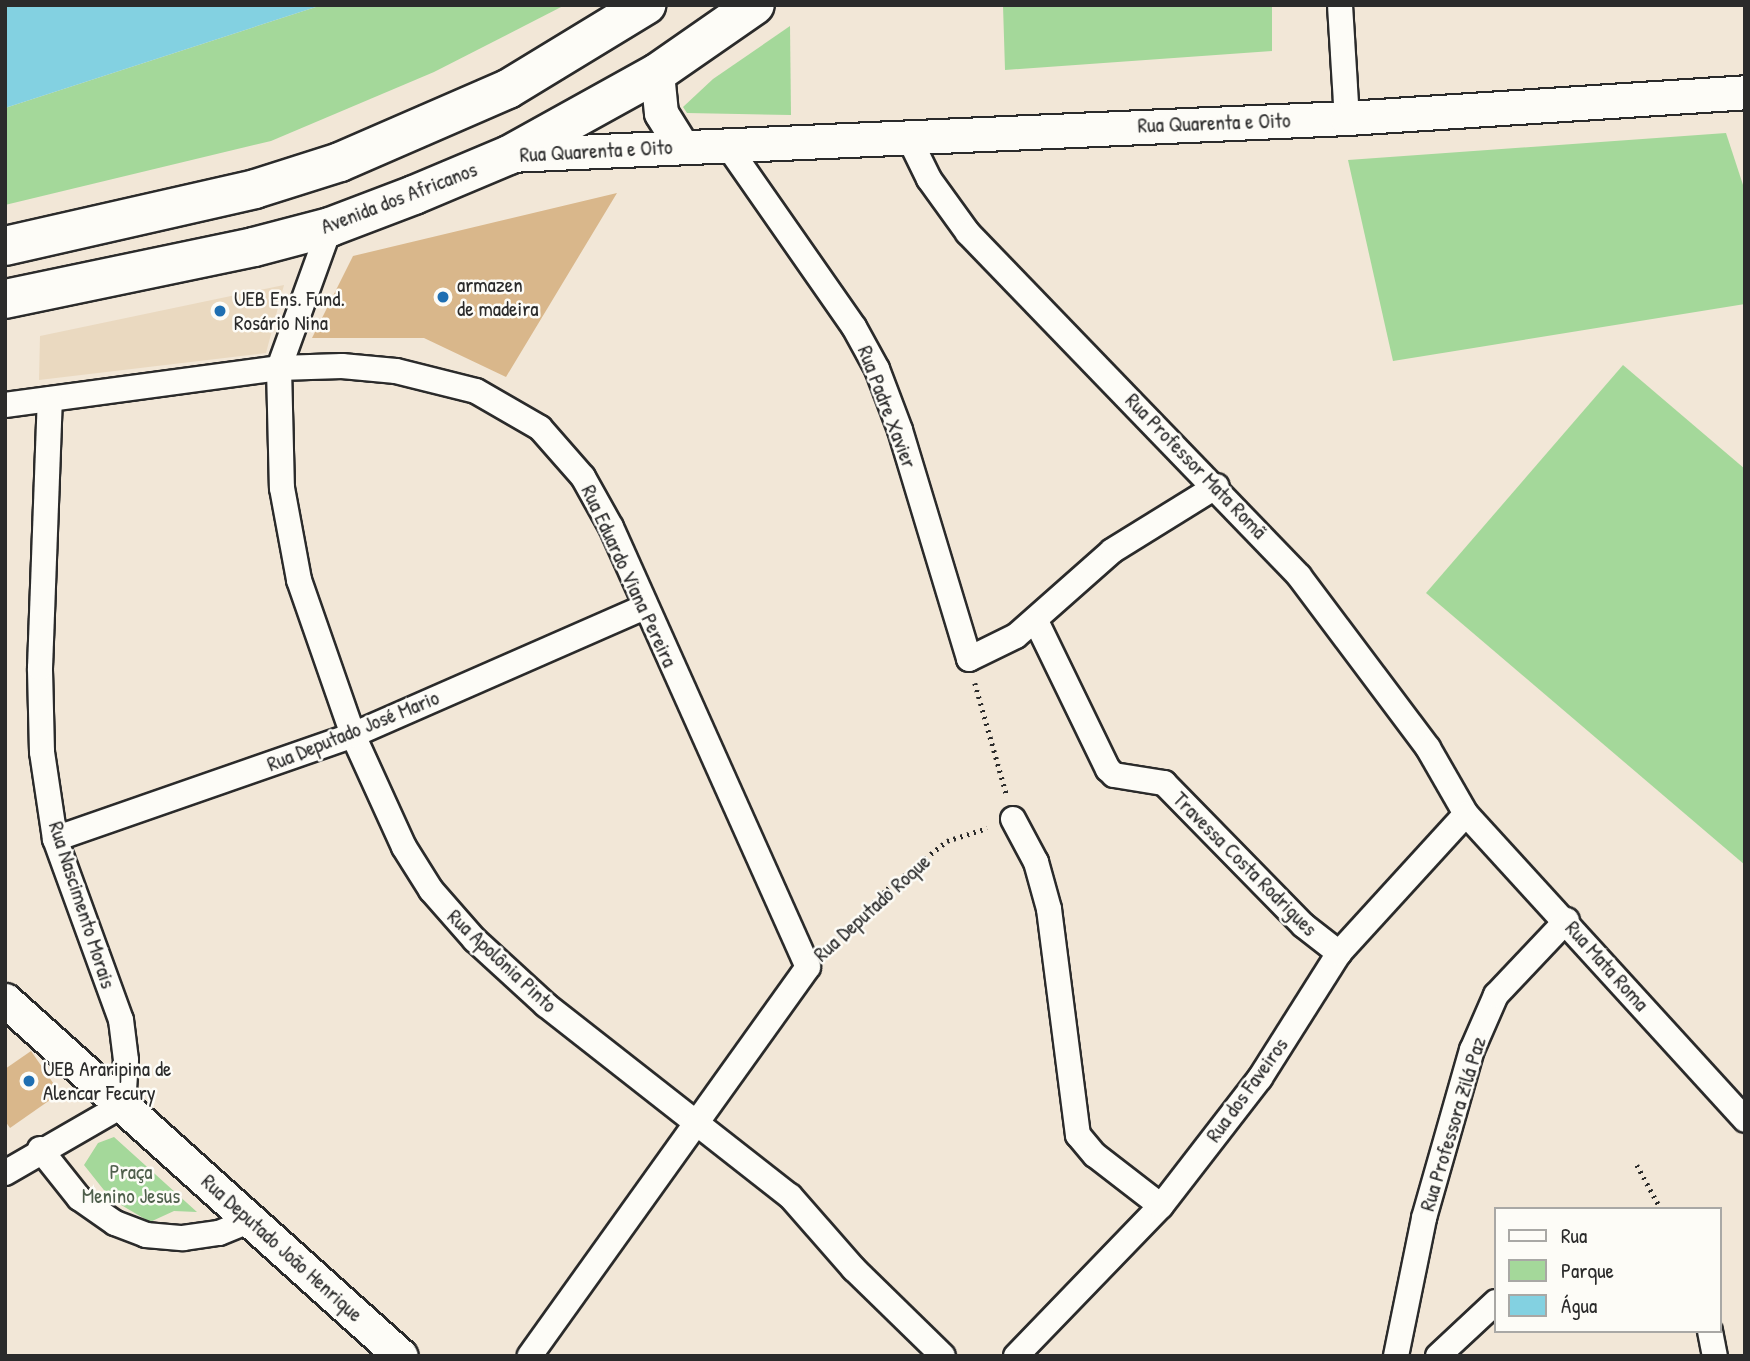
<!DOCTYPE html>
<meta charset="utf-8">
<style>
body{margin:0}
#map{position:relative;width:1750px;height:1361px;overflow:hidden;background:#f2e7d7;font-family:"Patrick Hand",sans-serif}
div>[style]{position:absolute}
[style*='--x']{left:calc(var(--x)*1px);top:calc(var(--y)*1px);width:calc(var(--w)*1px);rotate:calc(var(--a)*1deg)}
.built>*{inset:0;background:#ead9c0}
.green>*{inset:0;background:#a4d89a}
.water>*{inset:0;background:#83d1e1}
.building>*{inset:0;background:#d9b78b}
.path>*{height:4.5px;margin-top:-2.25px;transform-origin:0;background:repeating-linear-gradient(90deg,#2b2b2b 0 2px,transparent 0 7px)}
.roads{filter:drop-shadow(2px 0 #2b2b2b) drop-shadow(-2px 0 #2b2b2b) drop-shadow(0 2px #2b2b2b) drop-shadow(0 -2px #2b2b2b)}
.minor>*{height:24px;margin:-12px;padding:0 12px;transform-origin:12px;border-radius:12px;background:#fdfcf7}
.secondary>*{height:33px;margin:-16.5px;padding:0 16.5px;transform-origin:16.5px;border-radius:16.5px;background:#fdfcf7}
.primary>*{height:38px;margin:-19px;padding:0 19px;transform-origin:19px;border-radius:19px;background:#fdfcf7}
.dots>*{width:19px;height:19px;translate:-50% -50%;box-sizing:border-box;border:4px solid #fdfcf7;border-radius:50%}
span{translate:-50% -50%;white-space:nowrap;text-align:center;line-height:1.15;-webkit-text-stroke:5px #fdfcf7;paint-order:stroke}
.street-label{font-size:21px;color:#2b2b2b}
.poi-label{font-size:21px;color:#2b2b2b}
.left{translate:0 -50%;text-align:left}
.park-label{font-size:21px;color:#4f5f4c}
.frame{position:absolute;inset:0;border:7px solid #2b2b2b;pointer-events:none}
.legend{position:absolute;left:1494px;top:1207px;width:228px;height:126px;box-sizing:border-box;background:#fdfcf7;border:2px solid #a9a8a5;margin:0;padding:9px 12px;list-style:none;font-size:21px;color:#2b2b2b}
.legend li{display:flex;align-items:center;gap:14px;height:35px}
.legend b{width:35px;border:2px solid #a9a8a5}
</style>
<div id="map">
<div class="built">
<div style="clip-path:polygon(284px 285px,266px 353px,39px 380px,40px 336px)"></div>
</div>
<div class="green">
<div style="clip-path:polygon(322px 5px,565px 5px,434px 72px,271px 141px,5px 205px,5px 108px)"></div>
<div style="clip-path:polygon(1003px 5px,1272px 5px,1272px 51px,1005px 70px)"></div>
<div style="clip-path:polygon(790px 26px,791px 115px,687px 113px,683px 107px,713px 79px)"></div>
<div style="clip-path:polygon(1726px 133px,1745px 191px,1745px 304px,1393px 361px,1348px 160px)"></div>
<div style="clip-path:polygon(1623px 365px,1745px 469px,1745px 865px,1426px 593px)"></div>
<div style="clip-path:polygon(114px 1137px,197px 1212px,174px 1211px,150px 1222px,111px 1199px,84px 1165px,98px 1143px)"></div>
</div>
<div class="water">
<div style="clip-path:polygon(5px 5px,322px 5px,5px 108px)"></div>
</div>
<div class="building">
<div style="clip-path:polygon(617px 193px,506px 377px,424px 338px,312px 338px,353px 256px)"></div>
<div style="clip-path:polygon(31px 1051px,60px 1093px,10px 1128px,5px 1121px,5px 1069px)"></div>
</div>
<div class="path">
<div style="--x:975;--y:683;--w:117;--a:74.2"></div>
<div style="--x:829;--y:947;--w:82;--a:-45"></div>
<div style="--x:887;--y:889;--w:77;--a:-38.7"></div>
<div style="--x:947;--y:841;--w:42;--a:-18"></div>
<div style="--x:1637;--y:1165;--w:50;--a:61.4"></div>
</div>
<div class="roads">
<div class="minor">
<div style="--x:1340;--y:5;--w:113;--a:86.5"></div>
<div style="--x:907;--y:134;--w:50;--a:63.9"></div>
<div style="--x:929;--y:179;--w:67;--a:54.2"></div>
<div style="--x:968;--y:233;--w:477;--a:46"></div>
<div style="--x:1299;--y:576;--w:215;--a:53.1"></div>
<div style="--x:1428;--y:748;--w:76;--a:60.1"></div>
<div style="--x:1466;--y:814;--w:414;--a:47.6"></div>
<div style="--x:727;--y:145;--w:222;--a:55.1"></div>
<div style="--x:854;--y:327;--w:48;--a:61.3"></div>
<div style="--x:877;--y:369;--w:65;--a:69.3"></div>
<div style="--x:900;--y:430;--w:239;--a:73.2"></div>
<div style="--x:969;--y:659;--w:52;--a:-26.1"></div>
<div style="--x:1016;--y:636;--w:128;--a:-41.5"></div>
<div style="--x:1112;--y:551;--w:123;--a:-31.8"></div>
<div style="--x:330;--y:227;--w:150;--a:109.9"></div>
<div style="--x:279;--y:368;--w:120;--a:88.6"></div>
<div style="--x:282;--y:488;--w:94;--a:79.5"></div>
<div style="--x:299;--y:580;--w:164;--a:70.8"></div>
<div style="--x:353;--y:735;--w:123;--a:65.5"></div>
<div style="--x:404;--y:847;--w:51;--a:57.9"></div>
<div style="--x:431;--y:890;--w:67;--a:48.7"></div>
<div style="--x:475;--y:940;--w:96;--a:42.5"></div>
<div style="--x:546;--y:1005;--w:310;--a:38.1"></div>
<div style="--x:790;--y:1196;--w:97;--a:48.8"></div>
<div style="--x:854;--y:1269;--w:124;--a:44.3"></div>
<div style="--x:5;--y:405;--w:276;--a:-7.7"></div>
<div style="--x:279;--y:368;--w:63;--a:-1.8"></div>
<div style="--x:342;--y:366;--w:54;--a:5.3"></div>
<div style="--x:396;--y:371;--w:82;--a:14"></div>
<div style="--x:476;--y:391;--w:74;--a:30"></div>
<div style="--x:540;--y:428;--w:65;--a:48.7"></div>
<div style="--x:583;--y:477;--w:57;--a:60.8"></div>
<div style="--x:611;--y:527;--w:482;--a:65.9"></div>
<div style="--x:808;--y:967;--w:478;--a:125.6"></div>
<div style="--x:1036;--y:621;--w:165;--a:64.1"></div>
<div style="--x:1108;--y:769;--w:8;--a:45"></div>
<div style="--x:1114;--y:775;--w:51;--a:9.1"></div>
<div style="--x:1164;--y:783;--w:199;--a:45.6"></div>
<div style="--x:1303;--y:925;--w:46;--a:37.9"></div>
<div style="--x:1013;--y:819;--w:49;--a:61.9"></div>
<div style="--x:1036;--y:862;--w:49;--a:74.5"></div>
<div style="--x:1049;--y:909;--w:228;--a:82.7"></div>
<div style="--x:1078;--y:1135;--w:26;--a:50"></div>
<div style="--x:1095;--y:1155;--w:83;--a:37.7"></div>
<div style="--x:55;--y:839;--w:316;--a:-19.2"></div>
<div style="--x:353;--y:735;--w:319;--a:-23.7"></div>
<div style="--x:40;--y:1149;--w:63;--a:51.5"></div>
<div style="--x:79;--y:1198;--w:44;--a:34.8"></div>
<div style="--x:115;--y:1223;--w:33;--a:21"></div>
<div style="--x:146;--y:1235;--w:37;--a:5"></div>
<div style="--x:183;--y:1238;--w:36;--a:-8"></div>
<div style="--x:219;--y:1233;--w:35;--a:-22"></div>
<div style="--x:5;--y:1173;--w:136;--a:-30"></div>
<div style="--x:123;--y:1105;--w:45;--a:-86.2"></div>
<div style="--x:126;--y:1060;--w:40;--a:-97.1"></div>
<div style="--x:121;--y:1020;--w:193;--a:-110"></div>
<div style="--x:55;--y:839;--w:88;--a:-98.5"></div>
<div style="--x:42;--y:752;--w:84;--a:-91.4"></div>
<div style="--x:40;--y:668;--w:269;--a:-87.9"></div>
<div style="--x:1710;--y:1331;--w:25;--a:79"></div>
<div style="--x:1016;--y:1356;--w:209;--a:-46"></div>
<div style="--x:1161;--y:1206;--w:162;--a:-52.3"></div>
<div style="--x:1260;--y:1078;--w:148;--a:-57.7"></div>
<div style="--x:1339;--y:953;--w:188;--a:-47.6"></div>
<div style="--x:1396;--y:1356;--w:141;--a:-78.5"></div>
<div style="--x:1424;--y:1218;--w:175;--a:-74.1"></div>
<div style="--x:1472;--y:1050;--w:60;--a:-66.4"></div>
<div style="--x:1496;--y:995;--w:103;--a:-46.6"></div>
<div style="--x:1438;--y:1356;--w:79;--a:-43"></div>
</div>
<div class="secondary">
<div style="--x:657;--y:73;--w:40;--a:84.3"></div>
<div style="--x:661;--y:113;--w:40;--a:58"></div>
<div style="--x:509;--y:155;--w:839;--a:-2.53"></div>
<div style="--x:1347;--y:118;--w:399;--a:-3.7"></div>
<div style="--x:5;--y:1000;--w:532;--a:41.96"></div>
</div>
<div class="primary">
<div style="--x:5;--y:246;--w:256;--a:-12.8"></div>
<div style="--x:255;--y:189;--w:89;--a:-17.6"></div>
<div style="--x:340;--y:162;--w:183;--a:-23.5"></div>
<div style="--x:508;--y:89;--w:162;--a:-31.3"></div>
<div style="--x:5;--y:299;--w:254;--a:-11.8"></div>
<div style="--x:254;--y:247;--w:79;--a:-14.7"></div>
<div style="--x:330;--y:227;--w:90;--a:-20.9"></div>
<div style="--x:414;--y:195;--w:103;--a:-22.8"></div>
<div style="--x:509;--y:155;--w:169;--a:-29"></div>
<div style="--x:657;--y:73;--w:119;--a:-34.8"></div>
</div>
</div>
<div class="dots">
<div style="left:443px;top:297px;background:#1f6fb2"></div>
<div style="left:220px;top:311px;background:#1f6fb2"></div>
<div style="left:29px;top:1081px;background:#1f6fb2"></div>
</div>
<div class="street-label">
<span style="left:1214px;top:123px;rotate:-2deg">Rua Quarenta e Oito</span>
<span style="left:596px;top:151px;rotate:-3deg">Rua Quarenta e Oito</span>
<span style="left:399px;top:198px;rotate:-21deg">Avenida dos Africanos</span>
<span style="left:887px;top:407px;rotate:69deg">Rua Padre Xavier</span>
<span style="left:1196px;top:466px;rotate:46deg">Rua Professor Mata Romã</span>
<span style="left:629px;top:576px;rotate:65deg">Rua Eduardo Viana Pereira</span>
<span style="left:353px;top:731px;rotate:-22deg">Rua Deputado José Mario</span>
<span style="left:1245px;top:864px;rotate:45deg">Travessa Costa Rodrigues</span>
<span style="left:82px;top:905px;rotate:72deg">Rua Nascimento Morais</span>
<span style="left:872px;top:908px;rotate:-42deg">Rua Deputado Roque</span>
<span style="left:502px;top:961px;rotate:43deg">Rua Apolônia Pinto</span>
<span style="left:1607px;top:966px;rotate:48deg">Rua Mata Roma</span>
<span style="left:1247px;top:1090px;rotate:-54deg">Rua dos Faveiros</span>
<span style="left:1453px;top:1124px;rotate:-73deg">Rua Professora Zilá Paz</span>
<span style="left:282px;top:1248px;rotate:42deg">Rua Deputado João Henrique</span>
</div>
<div class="poi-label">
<span class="left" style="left:457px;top:297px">armazen<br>de madeira</span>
<span class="left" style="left:234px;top:311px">UEB Ens. Fund.<br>Rosário Nina</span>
<span class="left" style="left:43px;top:1081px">UEB Araripina de<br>Alencar Fecury</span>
</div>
<div class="park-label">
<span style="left:131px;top:1184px">Praça<br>Menino Jesus</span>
</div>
<div class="frame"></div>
<ul class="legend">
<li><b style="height:9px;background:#fdfcf7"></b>Rua</li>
<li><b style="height:19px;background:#a4d89a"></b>Parque</li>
<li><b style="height:19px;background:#83d1e1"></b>Água</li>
</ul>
</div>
